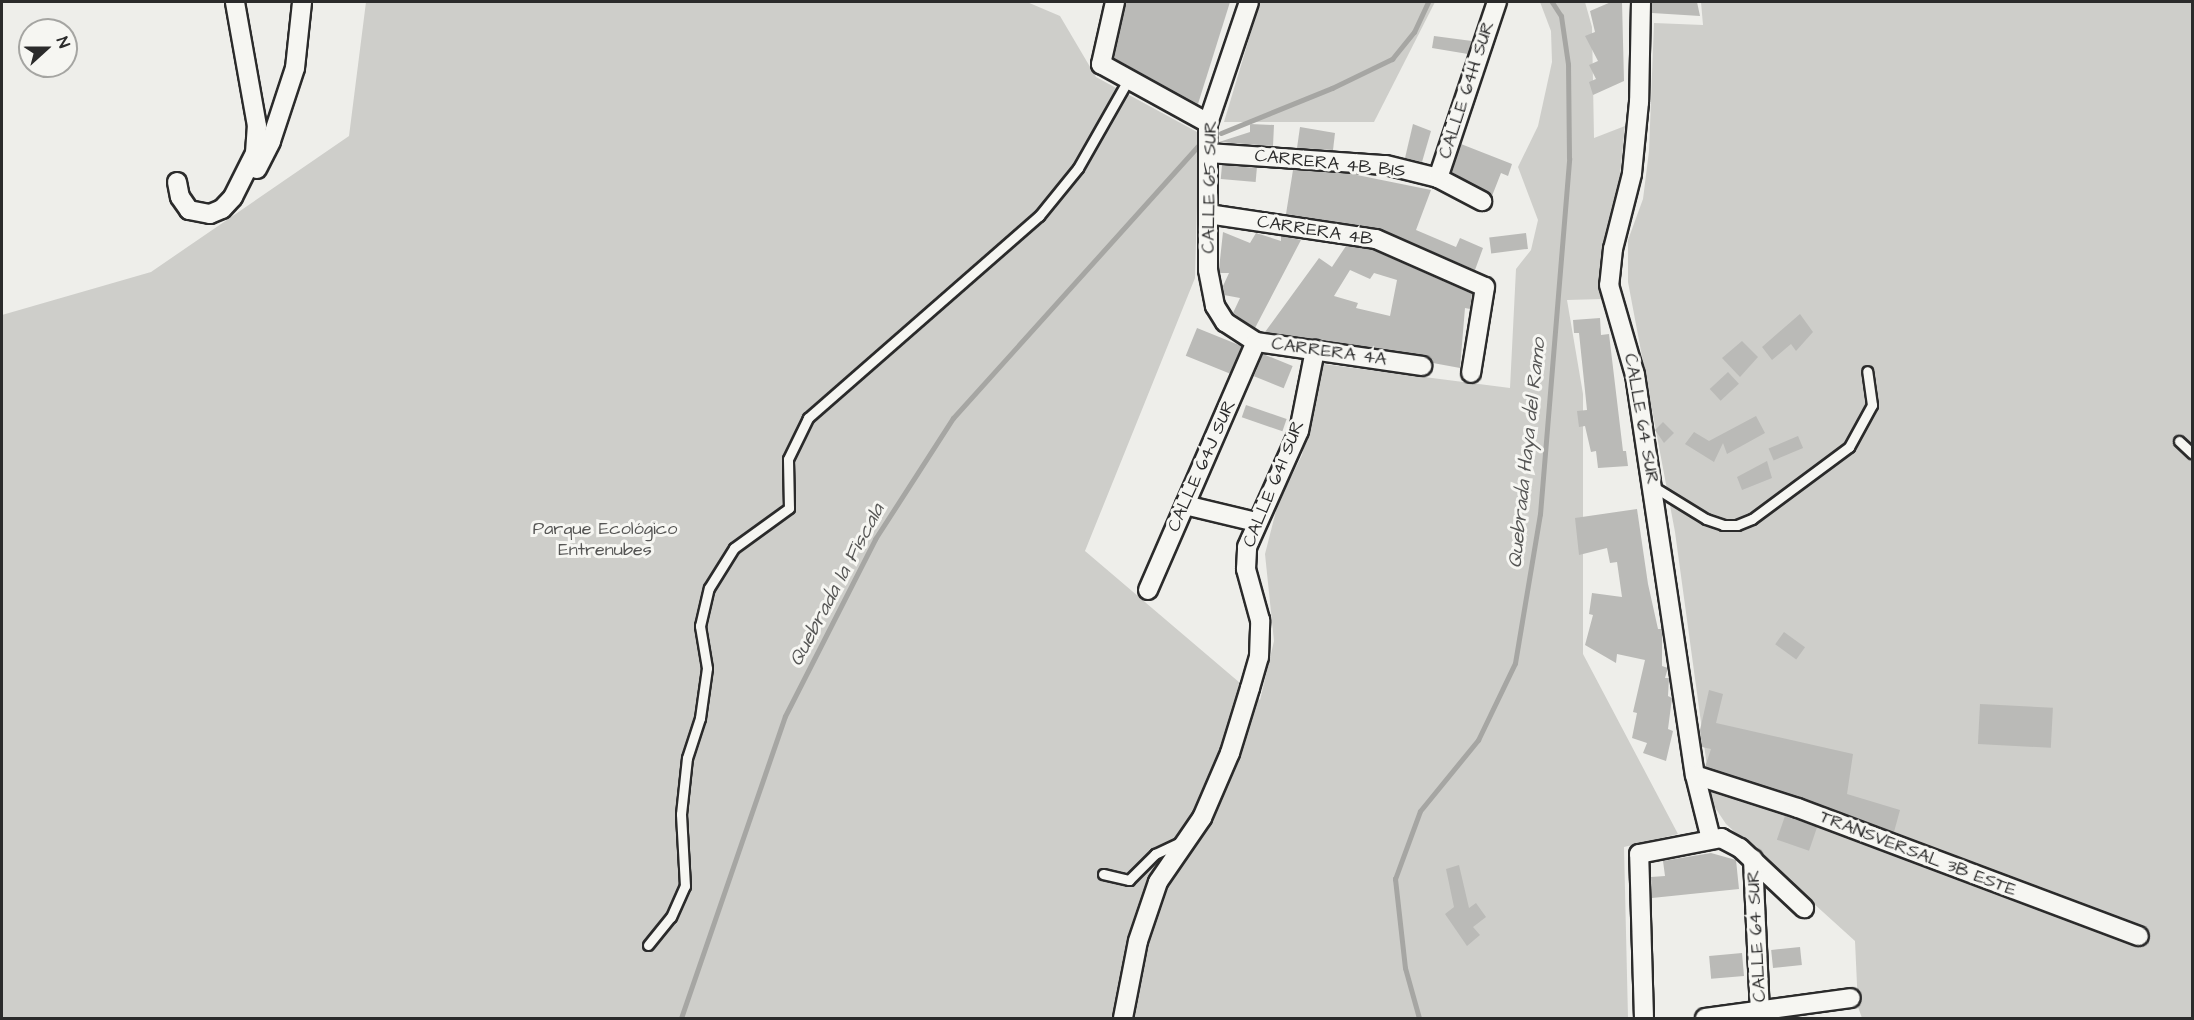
<!DOCTYPE html>
<meta charset="utf-8">
<style>
body{margin:0}
#map{position:relative;width:2194px;height:1020px;overflow:hidden;background:#eeeeea;font-family:"Architects Daughter",sans-serif}
div>[style]{position:absolute}
[style*='--x']{left:calc(var(--x)*1px);top:calc(var(--y)*1px);width:calc(var(--w)*1px);rotate:calc(var(--a)*1deg)}
.green>*{inset:0;background:#cececa}
.stream>*{height:5px;margin:-2.5px;padding:0 2.5px;transform-origin:2.5px;border-radius:2.5px;background:#a6a6a3}
.building>*{inset:0;background:#babab7;transform-origin:0 0}
.roads{filter:drop-shadow(2px 0 #2b2b2b) drop-shadow(-2px 0 #2b2b2b) drop-shadow(0 2px #2b2b2b) drop-shadow(0 -2px #2b2b2b)}
.lane>*{height:9px;margin:-4.5px;padding:0 4.5px;transform-origin:4.5px;border-radius:4.5px;background:#f6f6f2}
.street>*{height:18px;margin:-9px;padding:0 9px;transform-origin:9px;border-radius:9px;background:#f6f6f2}
span{translate:-50% -50%;white-space:nowrap;text-align:center;line-height:1.15;-webkit-text-stroke:6px #f6f6f2;paint-order:stroke}
.street-label{font-size:18px;color:#2b2b2b}
.park-label{font-size:18px;color:#545453}
.water-label{font-size:20px;color:#565655;font-style:italic}
.frame{position:absolute;inset:0;border:3px solid #2b2b2b;pointer-events:none}
.north{position:absolute;left:18px;top:18px;width:60px;height:60px;box-sizing:border-box;background:#f6f6f2;border:2px solid #a5a5a2;border-radius:50%;rotate:69deg;font-size:16px;font-weight:700;line-height:24px;text-align:center;color:#2b2b2b}
.north::after{content:'';display:block;margin:auto;width:21px;height:27px;background:#2b2b2b;clip-path:polygon(50% 0,100% 100%,50% 72%,0 100%)}
</style>
<div id="map">
<div class="green">
<div style="clip-path:polygon(366px 2px,1027px 2px,1060px 16px,1096px 77px,1199px 133px,1195px 278px,1085px 551px,1260px 700px,1274px 641px,1265px 554px,1278px 503px,1302px 455px,1323px 364px,1510px 388px,1516px 269px,1531px 250px,1538px 220px,1518px 167px,1538px 126px,1552px 62px,1551px 31px,1540px 2px,1585px 2px,1592px 27px,1594px 138px,1625px 126px,1619px 185px,1605px 244px,1602px 299px,1567px 300px,1583px 394px,1583px 654px,1678px 834px,1624px 847px,1628px 1018px,2px 1018px,2px 315px,151px 272px,349px 136px)"></div>
<div style="clip-path:polygon(1260px 2px,1435px 2px,1374px 122px,1224px 122px)"></div>
<div style="clip-path:polygon(1701px 2px,2192px 2px,2192px 1018px,1862px 1018px,1858px 1007px,1855px 941px,1726px 824px,1712px 803px,1675px 532px,1628px 282px,1628px 240px,1643px 199px,1649px 151px,1654px 23px,1703px 25px)"></div>
</div>
<div class="stream">
<div style="--x:1221;--y:133;--w:120;--a:-22.1"></div>
<div style="--x:1332;--y:88;--w:67;--a:-25.8"></div>
<div style="--x:1392;--y:59;--w:35;--a:-51"></div>
<div style="--x:1414;--y:32;--w:33;--a:-65"></div>
<div style="--x:681;--y:1018;--w:319;--a:-71"></div>
<div style="--x:785;--y:716;--w:199;--a:-63"></div>
<div style="--x:875;--y:539;--w:144;--a:-57.2"></div>
<div style="--x:953;--y:418;--w:366;--a:-48"></div>
<div style="--x:1419;--y:1018;--w:52;--a:-105.6"></div>
<div style="--x:1405;--y:968;--w:90;--a:-96.4"></div>
<div style="--x:1395;--y:879;--w:72;--a:-69.8"></div>
<div style="--x:1420;--y:811;--w:92;--a:-50.8"></div>
<div style="--x:1478;--y:740;--w:85;--a:-64.3"></div>
<div style="--x:1515;--y:663;--w:151;--a:-80.5"></div>
<div style="--x:1540;--y:514;--w:357;--a:-85.3"></div>
<div style="--x:1569;--y:158;--w:94;--a:-90.6"></div>
<div style="--x:1568;--y:64;--w:49;--a:-98.3"></div>
<div style="--x:1561;--y:16;--w:17;--a:-123"></div>
</div>
<div class="building">
<div style="clip-path:polygon(1126px 2px,1230px 2px,1198px 104px,1114px 58px)"></div>
<div style="clip-path:polygon(1611px 2px,1622px 2px,1624px 81px,1593px 95px,1589px 82px,1596px 79px,1589px 65px,1598px 61px,1585px 36px,1595px 32px,1590px 11px)"></div>
<div style="clip-path:polygon(1652px 2px,1697px 2px,1700px 16px,1652px 13px)"></div>
<div style="clip-path:polygon(1434px 36px,1472px 41px,1468px 54px,1432px 48px)"></div>
<div style="clip-path:polygon(1250px 124px,1274px 125px,1273px 146px,1219px 142px,1250px 132px)"></div>
<div style="clip-path:polygon(1413px 124px,1431px 131px,1422px 162px,1405px 158px)"></div>
<div style="clip-path:polygon(1300px 127px,1335px 133px,1333px 150px,1297px 148px)"></div>
<div style="clip-path:polygon(1461px 144px,1512px 164px,1508px 176px,1501px 173px,1492px 196px,1452px 172px)"></div>
<div style="left:1222px;top:165px;width:35px;height:14px;rotate:5deg"></div>
<div style="clip-path:polygon(1293px 170px,1352px 174px,1431px 190px,1416px 230px,1456px 247px,1460px 238px,1483px 248px,1475px 270px,1380px 229px,1286px 214px)"></div>
<div style="clip-path:polygon(1223px 232px,1250px 243px,1256px 233px,1281px 241px,1281px 236px,1301px 240px,1255px 328px,1233px 313px,1240px 298px,1224px 295px,1223px 286px,1229px 273px,1220px 273px,1219px 269px)"></div>
<div style="left:1526px;top:233px;width:16px;height:37px;rotate:83deg"></div>
<div style="clip-path:polygon(evenodd,1346px 246px,1373px 250px,1472px 294px,1470px 309px,1465px 308px,1460px 368px,1433px 363px,1424px 355px,1265px 332px,1319px 258px,1332px 267px,1346px 246px,1350px 270px,1370px 279px,1374px 273px,1397px 280px,1390px 316px,1356px 308px,1358px 303px,1334px 296px,1350px 270px)"></div>
<div style="clip-path:polygon(1800px 314px,1813px 332px,1796px 351px,1791px 344px,1772px 360px,1762px 347px)"></div>
<div style="clip-path:polygon(1600px 318px,1601px 335px,1609px 334px,1623px 451px,1626px 451px,1628px 466px,1598px 468px,1596px 451px,1591px 452px,1585px 426px,1579px 427px,1577px 411px,1587px 410px,1579px 333px,1574px 333px,1573px 320px)"></div>
<div style="left:1197px;top:328px;width:48px;height:30px;rotate:22deg"></div>
<div style="clip-path:polygon(1742px 341px,1758px 357px,1740px 377px,1722px 358px)"></div>
<div style="left:1263px;top:354px;width:32px;height:24px;rotate:22deg"></div>
<div style="left:1728px;top:372px;width:16px;height:25px;rotate:47deg"></div>
<div style="left:1246px;top:405px;width:43px;height:13px;rotate:19deg"></div>
<div style="clip-path:polygon(1756px 416px,1765px 433px,1727px 454px,1723px 443px,1714px 462px,1685px 444px,1694px 432px,1709px 441px)"></div>
<div style="clip-path:polygon(1663px 422px,1674px 433px,1664px 443px,1655px 430px)"></div>
<div style="left:1798px;top:436px;width:13px;height:32px;rotate:67deg"></div>
<div style="clip-path:polygon(1767px 461px,1772px 478px,1742px 490px,1737px 477px)"></div>
<div style="clip-path:polygon(1637px 509px,1648px 584px,1658px 629px,1662px 629px,1662px 666px,1668px 668px,1665px 678px,1669px 678px,1668px 696px,1672px 698px,1668px 729px,1673px 731px,1666px 761px,1643px 753px,1647px 743px,1632px 738px,1637px 713px,1633px 712px,1645px 660px,1617px 654px,1616px 663px,1585px 645px,1593px 615px,1589px 614px,1592px 593px,1622px 597px,1617px 562px,1610px 563px,1607px 548px,1579px 555px,1575px 518px)"></div>
<div style="left:1784px;top:632px;width:26px;height:15px;rotate:36deg"></div>
<div style="clip-path:polygon(1709px 690px,1723px 694px,1716px 723px,1853px 754px,1847px 794px,1900px 810px,1894px 832px,1705px 767px,1711px 749px,1702px 747px,1700px 730px)"></div>
<div style="left:1980px;top:704px;width:73px;height:40px;rotate:3deg"></div>
<div style="left:1785px;top:816px;width:34px;height:25px;rotate:19deg"></div>
<div style="clip-path:polygon(1711px 853px,1736px 860px,1739px 889px,1652px 898px,1651px 877px,1665px 876px,1663px 861px)"></div>
<div style="clip-path:polygon(1459px 865px,1469px 908px,1476px 903px,1486px 917px,1473px 927px,1480px 935px,1467px 946px,1445px 914px,1454px 907px,1446px 869px)"></div>
<div style="left:1800px;top:947px;width:18px;height:29px;rotate:84deg"></div>
<div style="left:1742px;top:953px;width:23px;height:33px;rotate:85deg"></div>
</div>
<div class="roads">
<div class="lane">
<div style="--x:2179;--y:441;--w:18;--a:43"></div>
<div style="--x:1654;--y:487;--w:61;--a:31.6"></div>
<div style="--x:1706;--y:519;--w:18;--a:19"></div>
<div style="--x:1723;--y:525;--w:14;--a:0"></div>
<div style="--x:1737;--y:525;--w:16;--a:-22"></div>
<div style="--x:1752;--y:519;--w:121;--a:-36.6"></div>
<div style="--x:1849;--y:447;--w:48;--a:-61.3"></div>
<div style="--x:1872;--y:405;--w:34;--a:-98"></div>
<div style="--x:1103;--y:874;--w:27;--a:13"></div>
<div style="--x:1129;--y:880;--w:37;--a:-45"></div>
<div style="--x:1155;--y:854;--w:31;--a:-25"></div>
<div style="--x:648;--y:945;--w:36;--a:-51"></div>
<div style="--x:671;--y:917;--w:34;--a:-66"></div>
<div style="--x:685;--y:886;--w:72;--a:-93.2"></div>
<div style="--x:681;--y:814;--w:56;--a:-83.9"></div>
<div style="--x:687;--y:758;--w:42;--a:-72"></div>
<div style="--x:700;--y:718;--w:50;--a:-82"></div>
<div style="--x:707;--y:668;--w:43;--a:-99.5"></div>
<div style="--x:700;--y:626;--w:39;--a:-77"></div>
<div style="--x:709;--y:588;--w:47;--a:-58"></div>
<div style="--x:734;--y:548;--w:68;--a:-36"></div>
<div style="--x:789;--y:508;--w:49;--a:-91.2"></div>
<div style="--x:788;--y:459;--w:46;--a:-64"></div>
<div style="--x:808;--y:418;--w:307;--a:-41.2"></div>
<div style="--x:1039;--y:216;--w:62;--a:-50.9"></div>
<div style="--x:1078;--y:168;--w:101;--a:-60.4"></div>
</div>
<div class="street">
<div style="--x:1115;--y:2;--w:64;--a:102.7"></div>
<div style="--x:1101;--y:64;--w:122;--a:28.9"></div>
<div style="--x:1249;--y:2;--w:128;--a:108.7"></div>
<div style="--x:1208;--y:123;--w:147;--a:90"></div>
<div style="--x:1208;--y:270;--w:37;--a:79"></div>
<div style="--x:1215;--y:306;--w:19;--a:58"></div>
<div style="--x:1225;--y:322;--w:37;--a:33"></div>
<div style="--x:1256;--y:342;--w:168;--a:8.2"></div>
<div style="--x:1641;--y:2;--w:100;--a:91.1"></div>
<div style="--x:1639;--y:102;--w:72;--a:95.6"></div>
<div style="--x:1632;--y:174;--w:77;--a:104.2"></div>
<div style="--x:1613;--y:249;--w:36;--a:96"></div>
<div style="--x:1609;--y:285;--w:94;--a:73.9"></div>
<div style="--x:1635;--y:375;--w:404;--a:81.5"></div>
<div style="--x:1695;--y:775;--w:66;--a:76"></div>
<div style="--x:1208;--y:153;--w:178;--a:3.9"></div>
<div style="--x:1386;--y:165;--w:54;--a:14"></div>
<div style="--x:1438;--y:178;--w:50;--a:27.6"></div>
<div style="--x:257;--y:169;--w:31;--a:-63"></div>
<div style="--x:271;--y:141;--w:77;--a:-71.8"></div>
<div style="--x:295;--y:68;--w:66;--a:-83.9"></div>
<div style="--x:1438;--y:178;--w:186;--a:-71.5"></div>
<div style="--x:177;--y:182;--w:15;--a:79"></div>
<div style="--x:180;--y:197;--w:16;--a:55"></div>
<div style="--x:189;--y:210;--w:21;--a:11"></div>
<div style="--x:210;--y:214;--w:13;--a:-23"></div>
<div style="--x:222;--y:209;--w:16;--a:-47"></div>
<div style="--x:233;--y:197;--w:49;--a:-63.4"></div>
<div style="--x:255;--y:153;--w:27;--a:-86"></div>
<div style="--x:257;--y:126;--w:126;--a:-100.1"></div>
<div style="--x:1208;--y:214;--w:170;--a:8.5"></div>
<div style="--x:1376;--y:239;--w:119;--a:23.8"></div>
<div style="--x:1485;--y:287;--w:87;--a:99.2"></div>
<div style="--x:1185;--y:505;--w:73;--a:13.5"></div>
<div style="--x:1148;--y:590;--w:270;--a:-66.5"></div>
<div style="--x:1695;--y:775;--w:108;--a:17.8"></div>
<div style="--x:1798;--y:808;--w:364;--a:20.6"></div>
<div style="--x:1753;--y:859;--w:154;--a:87.4"></div>
<div style="--x:1123;--y:1018;--w:78;--a:-79"></div>
<div style="--x:1138;--y:941;--w:62;--a:-71.3"></div>
<div style="--x:1158;--y:882;--w:78;--a:-55.5"></div>
<div style="--x:1202;--y:818;--w:71;--a:-66.7"></div>
<div style="--x:1230;--y:753;--w:68;--a:-72.9"></div>
<div style="--x:1250;--y:688;--w:32;--a:-74"></div>
<div style="--x:1259;--y:657;--w:37;--a:-88"></div>
<div style="--x:1260;--y:620;--w:53;--a:-105.4"></div>
<div style="--x:1246;--y:569;--w:22;--a:-87"></div>
<div style="--x:1247;--y:547;--w:127;--a:-65.9"></div>
<div style="--x:1299;--y:431;--w:83;--a:-78.8"></div>
<div style="--x:1644;--y:1018;--w:164;--a:-91.7"></div>
<div style="--x:1639;--y:854;--w:84;--a:-11"></div>
<div style="--x:1721;--y:838;--w:21;--a:28"></div>
<div style="--x:1740;--y:848;--w:88;--a:43.2"></div>
<div style="--x:1705;--y:1018;--w:147;--a:-7.8"></div>
</div>
</div>
<div class="street-label">
<span style="left:1467px;top:90px;rotate:-72deg">CALLE 64H SUR</span>
<span style="left:1330px;top:164px;rotate:6deg">CARRERA 4B BIS</span>
<span style="left:1210px;top:187px;rotate:-89deg">CALLE 65 SUR</span>
<span style="left:1315px;top:231px;rotate:9deg">CARRERA 4B</span>
<span style="left:1329px;top:352px;rotate:8deg">CARRERA 4A</span>
<span style="left:1641px;top:419px;rotate:80deg">CALLE 64 SUR</span>
<span style="left:1202px;top:466px;rotate:-66deg">CALLE 64J SUR</span>
<span style="left:1274px;top:484px;rotate:-68deg">CALLE 64I SUR</span>
<span style="left:1918px;top:854px;rotate:21deg">TRANSVERSAL 3B ESTE</span>
<span style="left:1757px;top:936px;rotate:-93deg">CALLE 64 SUR</span>
</div>
<div class="park-label">
<span style="left:605px;top:540px">Parque Ecológico<br>Entrenubes</span>
</div>
<div class="water-label">
<span style="left:1527px;top:453px;rotate:-84deg">Quebrada Haya del Ramo</span>
<span style="left:837px;top:585px;rotate:-62deg">Quebrada la Fiscala</span>
</div>
<div class="frame"></div>
<div class="north">N</div>
</div>
